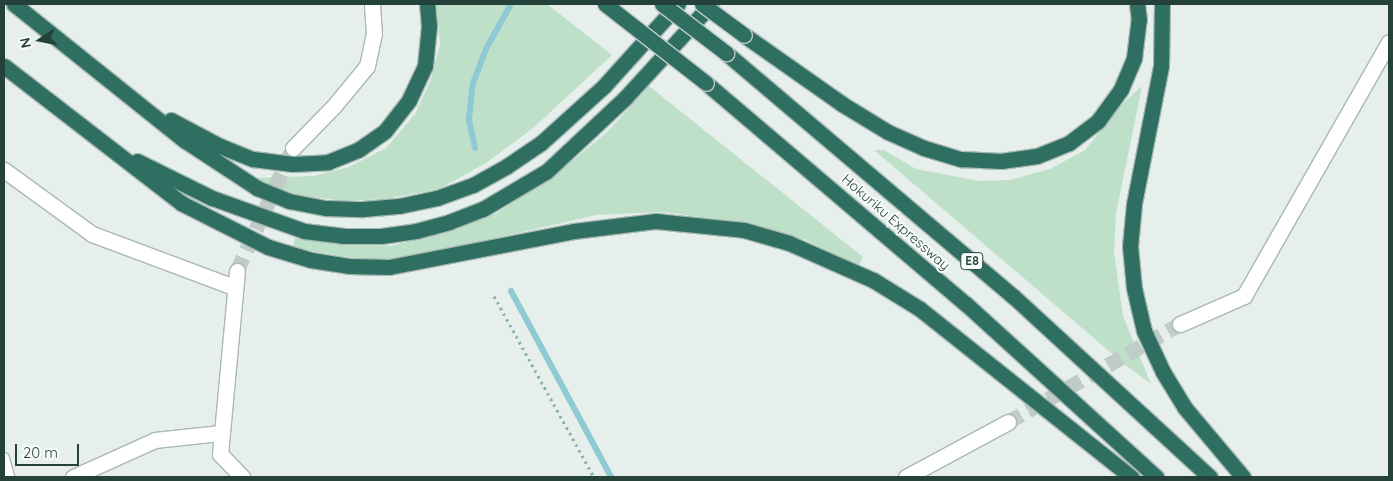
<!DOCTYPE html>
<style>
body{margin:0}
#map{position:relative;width:1393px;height:481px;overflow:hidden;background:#e6efeb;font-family:Quicksand,sans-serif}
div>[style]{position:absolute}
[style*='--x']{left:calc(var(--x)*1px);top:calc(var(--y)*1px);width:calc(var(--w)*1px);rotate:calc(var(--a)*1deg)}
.green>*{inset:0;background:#bfe0c8}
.stream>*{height:6px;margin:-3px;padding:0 3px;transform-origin:3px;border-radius:3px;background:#8ec9d4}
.street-tunnel>*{height:15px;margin-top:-7.5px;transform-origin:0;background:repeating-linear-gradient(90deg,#bfccc8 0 15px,transparent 0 23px)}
.path>*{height:3px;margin-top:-1.5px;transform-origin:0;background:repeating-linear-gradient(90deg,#86b3a5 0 2.5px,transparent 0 6.5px)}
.roads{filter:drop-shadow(1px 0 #a8b8b2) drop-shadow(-1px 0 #a8b8b2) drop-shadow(0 1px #a8b8b2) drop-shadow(0 -1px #a8b8b2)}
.lane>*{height:10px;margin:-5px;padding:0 5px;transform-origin:5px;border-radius:5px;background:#fff}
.street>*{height:15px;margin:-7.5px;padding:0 7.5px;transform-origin:7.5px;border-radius:7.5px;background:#fff}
.highway>*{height:15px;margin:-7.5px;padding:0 7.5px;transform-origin:7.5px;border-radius:7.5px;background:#2f6f62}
.bridges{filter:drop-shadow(1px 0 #c2cac8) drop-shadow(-1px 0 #c2cac8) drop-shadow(0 1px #c2cac8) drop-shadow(0 -1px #c2cac8)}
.highway-bridge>*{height:15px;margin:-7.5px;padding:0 7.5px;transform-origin:7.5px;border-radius:7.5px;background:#2f6f62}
span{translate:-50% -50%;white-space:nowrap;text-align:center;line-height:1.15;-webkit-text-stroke:4px #f7fbf9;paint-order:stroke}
.shield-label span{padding:1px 4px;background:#f7fbf9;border:1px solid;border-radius:4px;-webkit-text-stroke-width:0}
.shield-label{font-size:12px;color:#24423a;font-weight:700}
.street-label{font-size:14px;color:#24423a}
.frame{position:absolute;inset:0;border:5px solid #24423a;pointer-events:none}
.north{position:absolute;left:15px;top:15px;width:50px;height:50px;-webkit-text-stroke:4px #f7fbf9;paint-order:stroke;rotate:259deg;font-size:14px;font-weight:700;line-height:20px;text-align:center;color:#24423a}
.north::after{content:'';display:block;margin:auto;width:18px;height:22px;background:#24423a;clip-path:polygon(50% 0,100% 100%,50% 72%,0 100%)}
.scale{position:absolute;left:15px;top:444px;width:64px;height:22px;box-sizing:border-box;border:2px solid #24423a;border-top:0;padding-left:6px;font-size:15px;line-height:18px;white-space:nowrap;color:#24423a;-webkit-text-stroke:4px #f7fbf9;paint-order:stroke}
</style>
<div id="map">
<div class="green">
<div style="clip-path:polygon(436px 4px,547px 4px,612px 55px,532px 129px,486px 163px,439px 189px,385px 199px,345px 201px,295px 195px,252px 178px,314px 176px,349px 167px,386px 148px,415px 114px,431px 79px,440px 44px)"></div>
<div style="clip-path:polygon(649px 86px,863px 257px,858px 267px,806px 240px,727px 221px,664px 212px,596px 215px,418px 256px,374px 261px,292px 248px,295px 238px,390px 246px,445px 233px,497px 213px,561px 170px,606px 133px)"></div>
<div style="clip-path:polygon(1142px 86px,1116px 214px,1114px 252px,1123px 316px,1151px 384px,1124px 364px,874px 150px,884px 150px,916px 169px,979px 181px,1010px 180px,1050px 169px,1085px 150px,1123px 103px)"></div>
</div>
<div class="stream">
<div style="--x:475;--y:148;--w:30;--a:-102"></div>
<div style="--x:469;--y:119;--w:36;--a:-84"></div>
<div style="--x:473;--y:83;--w:36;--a:-69"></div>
<div style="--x:486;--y:49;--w:51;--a:-60.9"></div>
<div style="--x:511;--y:291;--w:211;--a:61.7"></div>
</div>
<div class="street-tunnel">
<div style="--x:237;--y:271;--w:135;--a:-65.5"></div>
<div style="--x:1008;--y:422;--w:198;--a:-29.7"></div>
</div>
<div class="path">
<div style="--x:494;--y:296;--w:207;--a:61.1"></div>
</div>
<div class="roads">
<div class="lane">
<div style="--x:4;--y:458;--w:20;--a:75"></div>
</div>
<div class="street">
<div style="--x:293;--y:148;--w:59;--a:-45.7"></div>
<div style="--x:334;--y:106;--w:52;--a:-50.5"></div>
<div style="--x:367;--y:66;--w:33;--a:-78"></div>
<div style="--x:374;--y:34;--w:30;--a:-94"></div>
<div style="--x:4;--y:170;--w:109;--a:36"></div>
<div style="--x:92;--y:234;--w:152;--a:20.5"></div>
<div style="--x:237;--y:271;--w:184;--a:95.3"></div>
<div style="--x:220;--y:454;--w:32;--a:46"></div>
<div style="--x:1180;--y:324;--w:70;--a:-23.6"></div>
<div style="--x:1244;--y:296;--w:292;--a:-60.3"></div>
<div style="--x:73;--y:477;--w:90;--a:-24.3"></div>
<div style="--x:155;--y:440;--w:65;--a:-6.1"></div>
<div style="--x:906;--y:477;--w:116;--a:-28.3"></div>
</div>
<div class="highway">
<div style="--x:14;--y:4;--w:218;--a:38.7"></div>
<div style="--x:184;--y:140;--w:87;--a:33.3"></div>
<div style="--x:257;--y:188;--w:35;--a:22"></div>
<div style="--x:289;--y:201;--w:38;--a:11"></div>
<div style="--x:326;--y:208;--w:37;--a:2"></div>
<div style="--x:363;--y:209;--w:36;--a:-5"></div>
<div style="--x:399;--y:206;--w:39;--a:-12"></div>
<div style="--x:437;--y:198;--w:38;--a:-20"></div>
<div style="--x:473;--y:185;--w:39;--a:-29"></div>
<div style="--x:507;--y:166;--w:41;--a:-34.1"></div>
<div style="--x:541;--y:143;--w:85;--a:-42.1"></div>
<div style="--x:604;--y:86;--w:110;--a:-47.9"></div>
<div style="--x:1162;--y:4;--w:62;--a:90.9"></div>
<div style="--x:1161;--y:66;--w:141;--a:101.1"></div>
<div style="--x:1134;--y:204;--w:42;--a:95.4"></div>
<div style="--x:1130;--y:246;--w:42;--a:84.6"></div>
<div style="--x:1134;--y:288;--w:44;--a:76.9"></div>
<div style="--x:1144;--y:331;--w:45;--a:65.1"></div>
<div style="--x:1163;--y:372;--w:42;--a:58.6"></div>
<div style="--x:1185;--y:408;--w:90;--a:50"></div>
<div style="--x:744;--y:35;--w:120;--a:35.1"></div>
<div style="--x:842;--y:104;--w:54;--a:31.3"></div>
<div style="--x:888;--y:132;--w:39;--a:24"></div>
<div style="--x:924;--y:148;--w:39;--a:17"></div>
<div style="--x:961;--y:159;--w:40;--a:2.9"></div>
<div style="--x:1001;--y:161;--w:36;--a:-8"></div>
<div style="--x:1037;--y:156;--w:35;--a:-22"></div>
<div style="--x:1069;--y:143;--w:36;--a:-37"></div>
<div style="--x:1098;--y:121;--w:39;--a:-54"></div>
<div style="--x:1121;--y:89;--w:34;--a:-67"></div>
<div style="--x:1134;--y:58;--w:38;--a:-83"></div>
<div style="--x:1139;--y:20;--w:16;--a:-97"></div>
<div style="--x:726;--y:53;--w:377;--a:40.3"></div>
<div style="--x:1014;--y:297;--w:266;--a:42.6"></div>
<div style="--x:4;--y:66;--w:224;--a:37.7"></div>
<div style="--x:181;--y:203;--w:97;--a:26.8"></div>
<div style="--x:268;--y:247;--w:45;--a:16.8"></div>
<div style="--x:311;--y:260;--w:38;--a:9"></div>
<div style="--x:349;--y:266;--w:40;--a:1.4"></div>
<div style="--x:389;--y:267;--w:188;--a:-11"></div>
<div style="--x:574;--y:231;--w:83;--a:-7"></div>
<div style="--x:656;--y:221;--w:88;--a:5.8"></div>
<div style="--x:744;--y:230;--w:47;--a:16.1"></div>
<div style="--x:789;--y:243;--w:92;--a:23.8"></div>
<div style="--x:873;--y:280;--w:55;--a:31.7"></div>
<div style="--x:920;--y:309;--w:270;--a:38.5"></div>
<div style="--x:706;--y:83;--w:341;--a:40.4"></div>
<div style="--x:966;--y:304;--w:257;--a:42.3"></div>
<div style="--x:171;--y:120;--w:55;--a:28"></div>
<div style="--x:220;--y:146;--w:35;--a:22"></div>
<div style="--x:253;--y:159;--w:40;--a:7.1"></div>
<div style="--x:293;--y:164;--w:35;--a:-3"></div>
<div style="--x:328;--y:162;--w:32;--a:-22"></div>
<div style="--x:358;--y:150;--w:33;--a:-35"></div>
<div style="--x:385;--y:131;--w:39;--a:-52"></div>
<div style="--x:409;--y:100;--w:38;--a:-65"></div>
<div style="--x:425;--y:66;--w:40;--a:-84.3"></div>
<div style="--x:429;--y:26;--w:22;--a:-95"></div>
<div style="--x:137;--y:161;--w:84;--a:26.3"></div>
<div style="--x:212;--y:198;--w:98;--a:19.7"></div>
<div style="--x:304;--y:231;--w:39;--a:7"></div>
<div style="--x:343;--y:236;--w:38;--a:0"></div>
<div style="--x:381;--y:236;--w:35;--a:-8"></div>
<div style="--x:416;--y:231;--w:34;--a:-15"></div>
<div style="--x:449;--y:222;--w:36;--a:-21"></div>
<div style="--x:483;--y:209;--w:74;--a:-30.7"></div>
<div style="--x:547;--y:171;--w:107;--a:-43.1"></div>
<div style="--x:625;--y:98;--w:127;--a:-47.5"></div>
</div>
</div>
<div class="bridges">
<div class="highway-bridge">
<div style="--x:605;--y:4;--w:128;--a:38"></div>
<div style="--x:662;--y:4;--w:81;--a:37.4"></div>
<div style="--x:702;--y:4;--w:52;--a:36.4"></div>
</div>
</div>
<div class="shield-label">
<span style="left:972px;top:261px">E8</span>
</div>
<div class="street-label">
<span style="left:896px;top:222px;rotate:41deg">Hokuriku Expressway</span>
</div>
<div class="frame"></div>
<div class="north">N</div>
<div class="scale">20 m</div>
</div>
